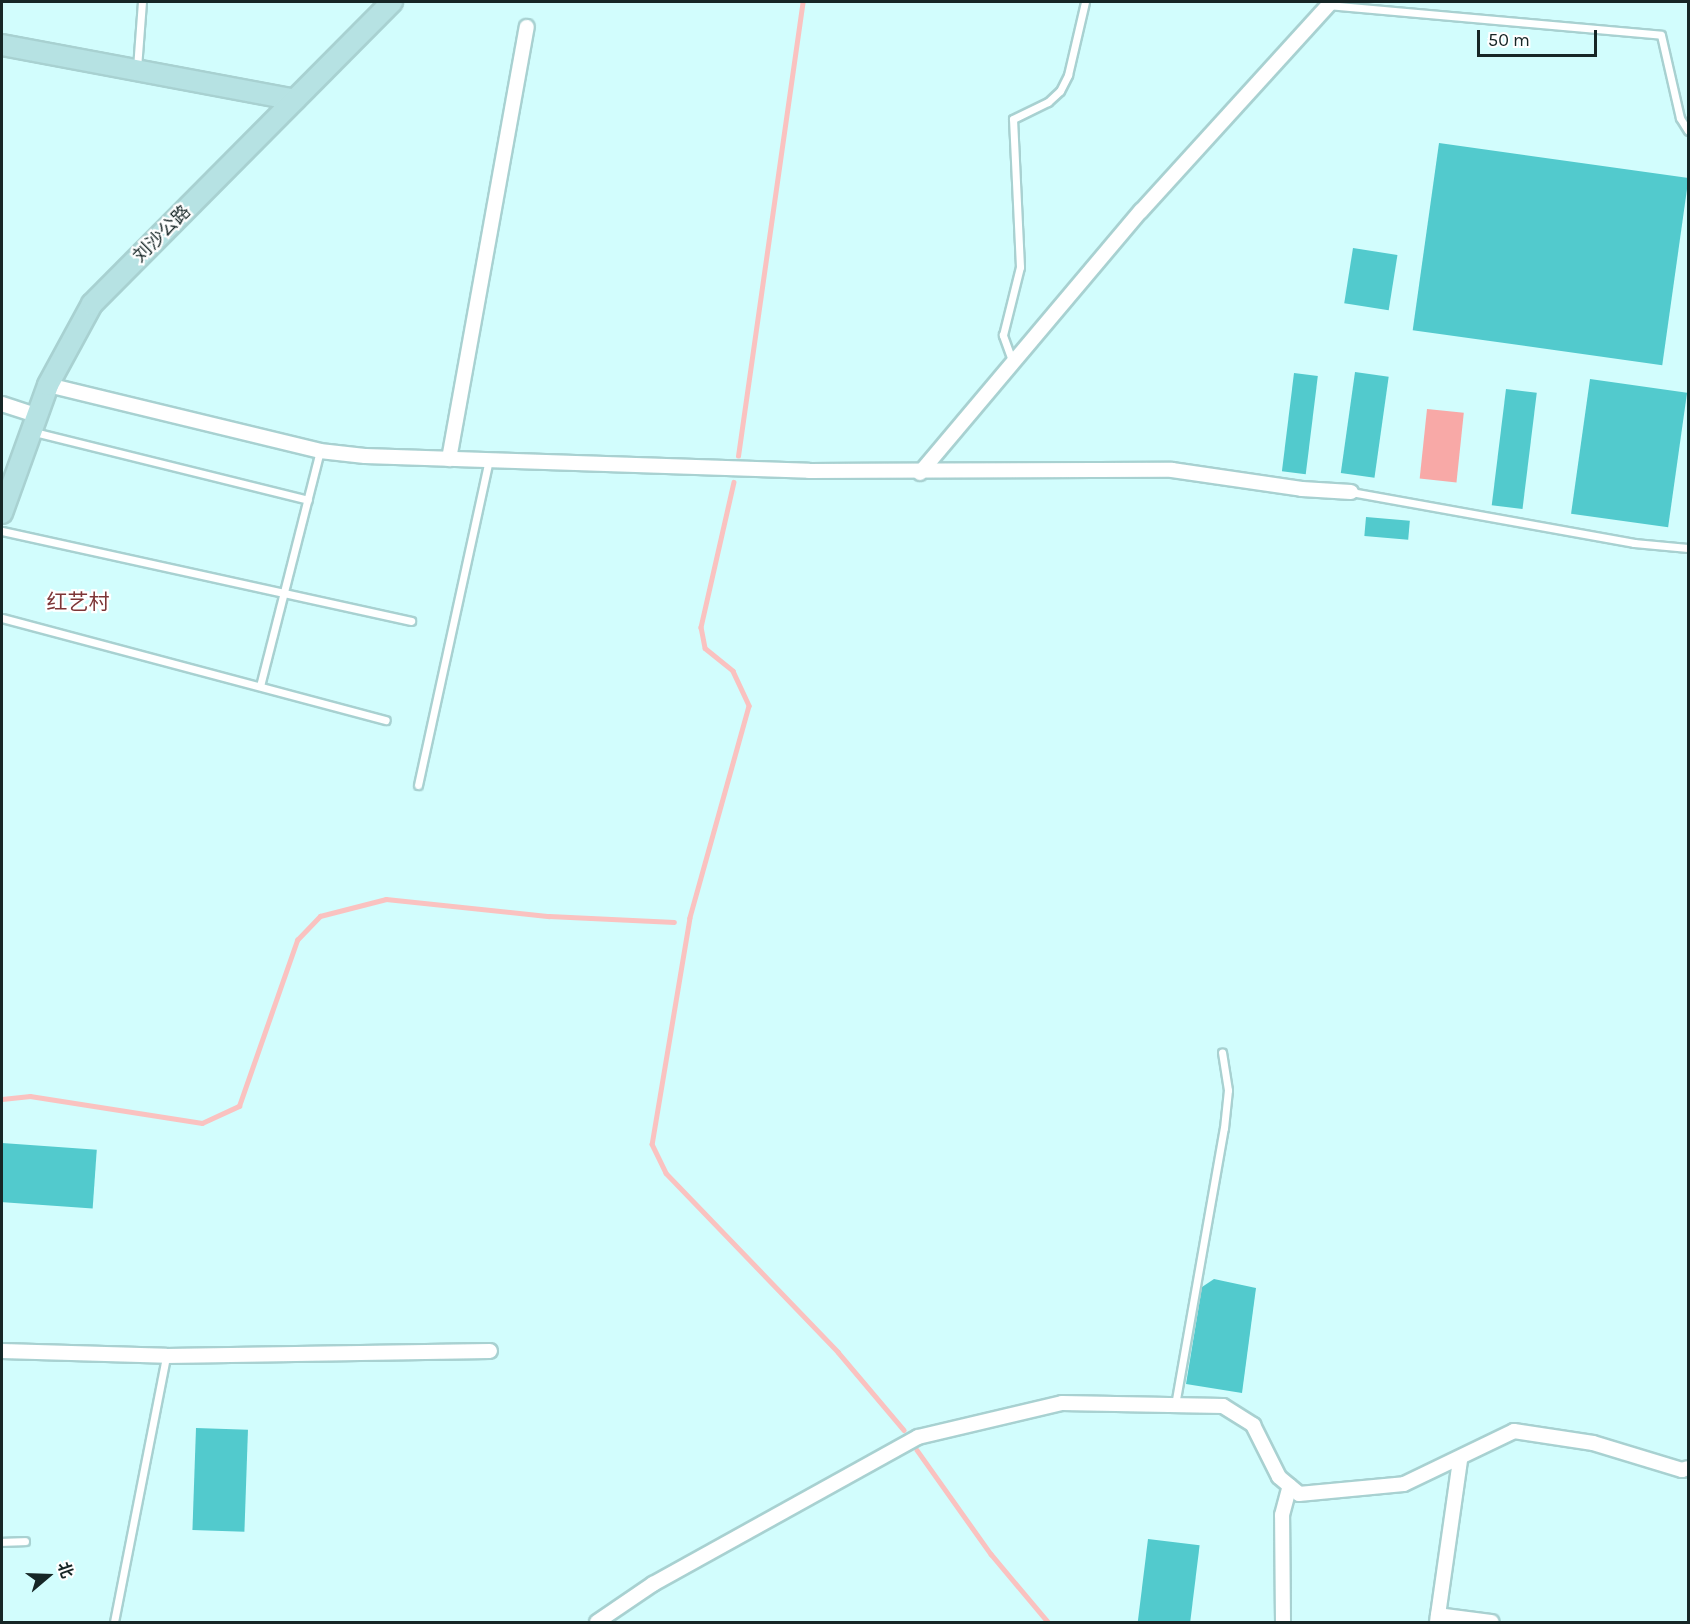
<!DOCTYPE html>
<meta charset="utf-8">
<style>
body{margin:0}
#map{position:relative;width:1690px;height:1624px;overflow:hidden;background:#d2fdfd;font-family:Karla,"Noto Sans SC",sans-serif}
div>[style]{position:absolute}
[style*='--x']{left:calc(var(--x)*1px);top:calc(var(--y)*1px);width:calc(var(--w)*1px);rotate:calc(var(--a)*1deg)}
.green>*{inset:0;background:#f8a9a7;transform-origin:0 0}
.stream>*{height:4.5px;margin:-2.25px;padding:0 2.25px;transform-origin:2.25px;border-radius:2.25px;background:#fac2c0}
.building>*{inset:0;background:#52cacd;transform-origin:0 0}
.roads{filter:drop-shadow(2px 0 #a8d1d1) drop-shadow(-2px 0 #a8d1d1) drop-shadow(0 2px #a8d1d1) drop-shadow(0 -2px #a8d1d1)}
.lane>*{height:7px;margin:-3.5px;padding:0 3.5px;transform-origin:3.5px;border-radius:3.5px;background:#fff}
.street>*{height:14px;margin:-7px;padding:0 7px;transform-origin:7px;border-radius:7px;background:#fff}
.secondary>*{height:20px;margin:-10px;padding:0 10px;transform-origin:10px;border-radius:10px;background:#b6e2e3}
span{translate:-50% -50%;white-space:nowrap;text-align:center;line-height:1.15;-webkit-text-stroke:4.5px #fff;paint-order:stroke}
.street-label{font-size:18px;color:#162626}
.quarter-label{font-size:21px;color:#7d3637}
.frame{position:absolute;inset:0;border:3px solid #162626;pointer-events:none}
.north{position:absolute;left:18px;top:1546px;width:60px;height:60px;-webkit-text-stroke:4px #fff;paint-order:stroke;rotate:71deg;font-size:16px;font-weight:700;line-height:24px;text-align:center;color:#162626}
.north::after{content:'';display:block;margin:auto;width:21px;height:27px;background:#162626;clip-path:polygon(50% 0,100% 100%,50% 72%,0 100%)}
.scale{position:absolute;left:1477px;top:30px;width:120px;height:27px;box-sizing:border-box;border:3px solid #162626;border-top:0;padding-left:8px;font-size:18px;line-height:21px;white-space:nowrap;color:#162626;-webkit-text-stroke:4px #fff;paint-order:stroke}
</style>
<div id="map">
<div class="green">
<div style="left:1427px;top:409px;width:37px;height:70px;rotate:6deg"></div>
</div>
<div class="stream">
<div style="--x:738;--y:456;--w:459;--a:-81.9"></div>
<div style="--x:734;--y:482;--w:149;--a:102.8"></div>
<div style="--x:701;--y:627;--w:21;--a:79"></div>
<div style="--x:705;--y:648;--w:36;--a:39"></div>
<div style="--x:733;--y:671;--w:38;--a:65"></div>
<div style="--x:749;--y:706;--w:220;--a:105.6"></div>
<div style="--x:690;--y:918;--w:229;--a:99.5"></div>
<div style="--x:652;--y:1144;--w:32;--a:64"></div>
<div style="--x:666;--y:1173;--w:248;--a:46.1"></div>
<div style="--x:838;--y:1352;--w:102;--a:49.8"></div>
<div style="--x:2;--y:1099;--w:28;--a:-6"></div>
<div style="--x:30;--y:1096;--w:174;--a:8.9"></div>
<div style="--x:202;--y:1123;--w:41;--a:-24.7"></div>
<div style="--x:239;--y:1106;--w:176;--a:-70.7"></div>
<div style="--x:297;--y:940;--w:33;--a:-46"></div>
<div style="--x:320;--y:916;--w:68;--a:-14.4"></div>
<div style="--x:386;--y:899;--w:164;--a:6"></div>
<div style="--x:549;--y:916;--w:125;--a:2.7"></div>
<div style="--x:917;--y:1450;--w:128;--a:54.6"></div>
<div style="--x:991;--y:1554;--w:89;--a:50"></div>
</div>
<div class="building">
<div style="left:1439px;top:143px;width:252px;height:189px;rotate:8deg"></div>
<div style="left:1353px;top:248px;width:45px;height:56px;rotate:9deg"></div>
<div style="left:1355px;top:372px;width:34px;height:102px;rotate:8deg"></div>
<div style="left:1294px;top:373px;width:24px;height:99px;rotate:7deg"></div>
<div style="left:1590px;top:379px;width:98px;height:136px;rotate:8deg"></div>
<div style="left:1506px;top:389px;width:31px;height:117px;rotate:7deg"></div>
<div style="left:1366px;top:517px;width:44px;height:19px;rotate:5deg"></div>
<div style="left:2px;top:1143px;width:95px;height:59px;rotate:4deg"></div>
<div style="clip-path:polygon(1214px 1279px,1256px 1288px,1242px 1393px,1186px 1384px,1202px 1287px)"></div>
<div style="left:196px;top:1428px;width:52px;height:102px;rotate:2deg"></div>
<div style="left:1148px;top:1539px;width:52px;height:84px;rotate:7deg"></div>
</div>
<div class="roads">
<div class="lane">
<div style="--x:1328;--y:5;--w:334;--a:5.1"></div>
<div style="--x:1661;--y:35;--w:85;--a:77.1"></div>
<div style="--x:1680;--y:118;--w:15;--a:58"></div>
<div style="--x:137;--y:68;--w:66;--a:-85.7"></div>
<div style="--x:1013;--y:363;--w:30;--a:-110"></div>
<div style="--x:1003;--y:335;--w:70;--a:-76"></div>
<div style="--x:1020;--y:267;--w:148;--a:-92.7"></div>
<div style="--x:1013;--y:119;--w:39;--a:-26"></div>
<div style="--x:1048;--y:102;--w:16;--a:-43"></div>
<div style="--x:1060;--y:91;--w:18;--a:-63"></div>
<div style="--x:1068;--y:75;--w:75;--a:-76.9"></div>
<div style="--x:34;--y:432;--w:282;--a:13.9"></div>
<div style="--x:1351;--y:492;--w:288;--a:10.2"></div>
<div style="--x:1634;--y:543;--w:54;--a:5.3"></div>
<div style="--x:2;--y:531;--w:419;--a:12.4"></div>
<div style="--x:2;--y:618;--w:397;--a:14.9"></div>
<div style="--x:260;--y:686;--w:243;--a:-75.7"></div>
<div style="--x:418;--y:785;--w:333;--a:-77.7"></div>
<div style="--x:1175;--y:1405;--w:281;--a:-80"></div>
<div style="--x:1224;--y:1128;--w:38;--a:-84"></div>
<div style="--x:1228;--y:1090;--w:38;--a:-99"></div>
<div style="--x:2;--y:1542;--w:23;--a:-2"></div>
<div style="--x:114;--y:1622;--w:271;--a:-78.9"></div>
</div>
<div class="street">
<div style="--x:48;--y:385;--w:280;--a:13.6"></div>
<div style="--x:320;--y:451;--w:45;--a:6.3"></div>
<div style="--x:365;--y:456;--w:444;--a:1.9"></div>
<div style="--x:809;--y:471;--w:363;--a:-0.2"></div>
<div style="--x:1172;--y:470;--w:131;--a:8.3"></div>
<div style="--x:1302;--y:489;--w:49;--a:3.5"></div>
<div style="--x:2;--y:404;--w:35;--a:18"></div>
<div style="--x:449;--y:459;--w:439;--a:-79.8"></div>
<div style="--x:920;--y:473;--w:343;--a:-49.9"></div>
<div style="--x:1141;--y:211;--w:282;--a:-47.7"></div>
<div style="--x:2;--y:1351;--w:164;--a:1.7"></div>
<div style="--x:166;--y:1356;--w:324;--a:-0.9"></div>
<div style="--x:1438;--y:1615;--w:54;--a:7.4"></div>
<div style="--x:597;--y:1622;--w:68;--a:-34.2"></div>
<div style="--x:653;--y:1584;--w:303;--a:-29"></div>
<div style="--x:918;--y:1437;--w:148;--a:-13.3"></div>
<div style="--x:1062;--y:1403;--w:161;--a:1.1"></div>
<div style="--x:1223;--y:1406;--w:36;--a:32"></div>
<div style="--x:1253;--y:1425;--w:58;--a:63.4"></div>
<div style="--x:1279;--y:1477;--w:26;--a:40"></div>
<div style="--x:1299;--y:1494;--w:105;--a:-5.4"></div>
<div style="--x:1404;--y:1484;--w:122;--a:-25.7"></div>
<div style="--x:1514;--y:1431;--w:80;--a:8.6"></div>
<div style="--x:1593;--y:1443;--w:93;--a:16.9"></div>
<div style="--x:1682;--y:1470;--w:6;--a:-18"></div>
<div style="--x:1283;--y:1622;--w:107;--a:-90.5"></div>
<div style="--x:1282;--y:1515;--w:30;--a:-75"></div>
<div style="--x:1437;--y:1622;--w:164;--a:-81.9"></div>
</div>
<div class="secondary">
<div style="--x:2;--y:45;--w:298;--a:10.6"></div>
<div style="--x:2;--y:513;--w:136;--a:-70.2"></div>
<div style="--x:48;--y:385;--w:92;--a:-61.5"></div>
<div style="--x:92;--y:304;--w:426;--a:-45.2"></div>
</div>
</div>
<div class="street-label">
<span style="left:162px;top:234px;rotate:-45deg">刘沙公路</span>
</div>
<div class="quarter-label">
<span style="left:78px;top:602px">红艺村</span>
</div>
<div class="frame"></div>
<div class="north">北</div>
<div class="scale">50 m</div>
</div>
